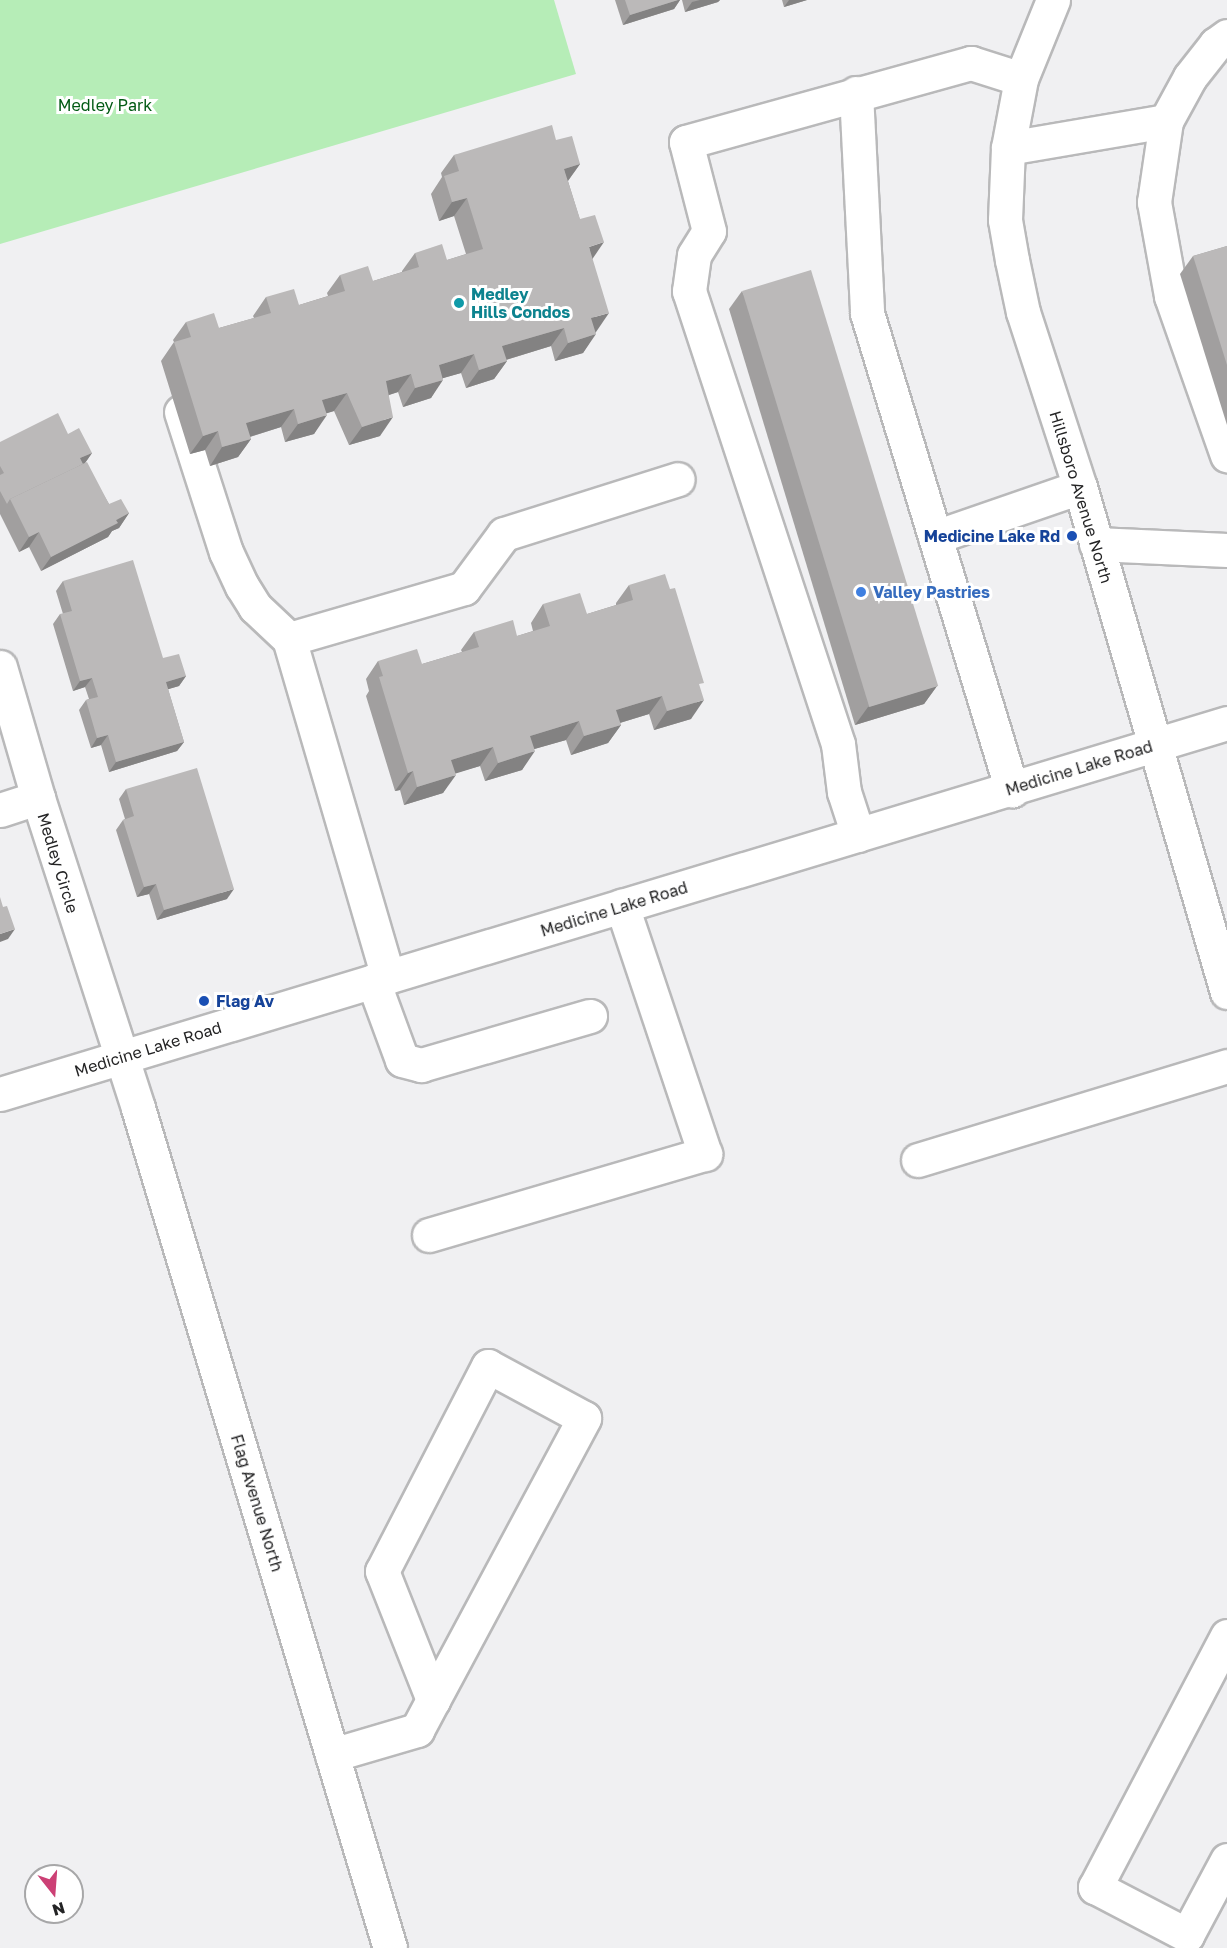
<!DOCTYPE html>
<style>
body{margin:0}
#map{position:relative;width:1227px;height:1948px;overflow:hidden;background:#f0f0f2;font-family:"Golos Text",sans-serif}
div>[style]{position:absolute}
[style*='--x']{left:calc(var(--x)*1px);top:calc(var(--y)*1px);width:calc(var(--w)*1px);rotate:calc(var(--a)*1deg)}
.green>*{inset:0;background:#b6edb7}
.roads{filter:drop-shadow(2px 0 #b9b9ba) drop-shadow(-2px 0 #b9b9ba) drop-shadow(0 2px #b9b9ba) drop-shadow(0 -2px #b9b9ba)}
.minor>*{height:33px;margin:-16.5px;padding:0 16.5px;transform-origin:16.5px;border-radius:16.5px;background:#fff}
.wall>*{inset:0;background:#a19f9f}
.shaded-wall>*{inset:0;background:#838282}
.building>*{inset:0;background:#bbb9b9;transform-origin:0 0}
.dots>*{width:16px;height:16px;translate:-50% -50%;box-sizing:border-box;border:3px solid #fff;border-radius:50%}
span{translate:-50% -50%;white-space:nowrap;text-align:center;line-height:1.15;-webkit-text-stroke:6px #fff;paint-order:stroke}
.park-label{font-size:16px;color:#025a14}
.culture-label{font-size:16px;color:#0d838f;font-weight:700}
.left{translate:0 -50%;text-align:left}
.street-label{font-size:16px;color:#242425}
.transit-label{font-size:16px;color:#164399;font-weight:700}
.right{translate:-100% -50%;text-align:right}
.shop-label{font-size:16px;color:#366cbe;font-weight:700}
.north{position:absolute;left:24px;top:1864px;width:60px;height:60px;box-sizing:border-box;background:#fff;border:2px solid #a7a7a8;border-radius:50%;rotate:163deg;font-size:16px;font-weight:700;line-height:24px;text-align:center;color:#242425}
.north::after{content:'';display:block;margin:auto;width:21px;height:27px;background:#cc4075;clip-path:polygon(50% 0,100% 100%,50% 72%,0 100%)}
</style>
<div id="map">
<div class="green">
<div style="clip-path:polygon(0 0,554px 0,576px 74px,0 244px)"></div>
</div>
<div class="roads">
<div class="minor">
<div style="--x:1053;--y:0;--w:85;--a:112.1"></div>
<div style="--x:1021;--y:79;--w:70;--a:100.7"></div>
<div style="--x:1008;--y:148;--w:72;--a:92.4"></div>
<div style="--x:1005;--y:220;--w:41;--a:80.1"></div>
<div style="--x:1012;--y:260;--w:53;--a:78.1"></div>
<div style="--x:1023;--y:312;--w:184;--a:72"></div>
<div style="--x:1080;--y:487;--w:526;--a:73.77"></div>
<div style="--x:1227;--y:36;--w:14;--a:144"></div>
<div style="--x:1216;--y:44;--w:42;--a:128.2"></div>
<div style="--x:1190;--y:77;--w:50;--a:118.6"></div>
<div style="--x:1166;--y:121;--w:82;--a:98.4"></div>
<div style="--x:1154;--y:202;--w:96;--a:79.7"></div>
<div style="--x:1171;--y:296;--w:169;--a:70.6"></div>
<div style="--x:856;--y:93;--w:220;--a:87.1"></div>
<div style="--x:867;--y:313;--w:499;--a:73.1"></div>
<div style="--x:1008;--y:148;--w:160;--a:-9.7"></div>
<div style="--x:181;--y:412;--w:147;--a:72.2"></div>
<div style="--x:226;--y:552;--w:38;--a:65"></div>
<div style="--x:242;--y:586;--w:25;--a:58"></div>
<div style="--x:255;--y:607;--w:47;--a:43.3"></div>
<div style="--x:935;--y:537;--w:153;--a:-19"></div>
<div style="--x:1096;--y:544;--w:131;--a:2.6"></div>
<div style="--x:0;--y:667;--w:136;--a:73.8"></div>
<div style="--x:38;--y:798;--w:326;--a:72.1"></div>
<div style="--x:138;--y:1108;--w:877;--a:73.3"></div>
<div style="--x:0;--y:810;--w:40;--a:-18"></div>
<div style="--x:858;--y:835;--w:45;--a:-108"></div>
<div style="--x:844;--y:792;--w:48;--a:-97.1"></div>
<div style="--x:838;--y:744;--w:477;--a:-108.2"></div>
<div style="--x:689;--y:291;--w:36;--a:-82"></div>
<div style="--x:694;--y:255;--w:28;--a:-58"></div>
<div style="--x:709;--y:231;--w:92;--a:-104.5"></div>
<div style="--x:686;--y:142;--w:296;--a:-15.5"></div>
<div style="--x:971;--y:63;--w:52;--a:17.7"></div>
<div style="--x:388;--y:977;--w:352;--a:-106.3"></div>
<div style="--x:289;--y:639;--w:182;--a:-16.2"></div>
<div style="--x:464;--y:588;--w:67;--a:-53.5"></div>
<div style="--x:504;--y:534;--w:182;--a:-17.5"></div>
<div style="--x:373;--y:981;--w:84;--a:69.8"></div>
<div style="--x:402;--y:1060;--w:20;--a:15"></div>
<div style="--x:421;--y:1065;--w:176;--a:-16.2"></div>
<div style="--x:0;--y:1094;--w:1282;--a:-16.82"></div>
<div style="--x:918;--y:1160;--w:323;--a:-16.9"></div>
<div style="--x:429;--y:1235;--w:288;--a:-16.4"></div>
<div style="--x:705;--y:1154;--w:262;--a:-108.5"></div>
<div style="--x:1227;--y:1636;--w:284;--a:117.7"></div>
<div style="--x:1095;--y:1887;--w:104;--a:27.6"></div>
<div style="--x:1187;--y:1935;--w:85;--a:-61.9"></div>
<div style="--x:332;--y:1755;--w:89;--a:-16.4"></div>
<div style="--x:417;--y:1730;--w:34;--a:-62"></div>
<div style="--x:433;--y:1700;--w:320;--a:-61.8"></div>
<div style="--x:584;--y:1418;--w:109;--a:-151.6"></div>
<div style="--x:488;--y:1366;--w:231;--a:117.3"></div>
<div style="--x:382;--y:1571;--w:139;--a:68.4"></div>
</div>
</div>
<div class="wall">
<div style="clip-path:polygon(615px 0,680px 0,674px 9px,623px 25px)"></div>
<div style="clip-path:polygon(682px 0,720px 0,718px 2px,685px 12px)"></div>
<div style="clip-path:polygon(782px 0,807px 0,784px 7px)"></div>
<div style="clip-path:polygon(556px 140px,580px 164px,568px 181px,592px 259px,596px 332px,583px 353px,555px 361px,551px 346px,506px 360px,507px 361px,494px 379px,466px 388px,461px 373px,443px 378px,431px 398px,403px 407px,398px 392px,389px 395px,380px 436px,349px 445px,334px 411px,326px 413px,314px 434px,285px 442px,281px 427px,250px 437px,251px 439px,238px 457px,210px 466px,205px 450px,190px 454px,161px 361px,174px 342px,173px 340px,186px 322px,219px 328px,254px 318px,253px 316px,266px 297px,299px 305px,328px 296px,327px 293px,340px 275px,373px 281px,402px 272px,402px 271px,415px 253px,447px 260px,466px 254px,454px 216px,439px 221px,431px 194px,442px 177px,441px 173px,454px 155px)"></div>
<div style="clip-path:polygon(1227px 246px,1227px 425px,1180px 274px,1193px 256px)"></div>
<div style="clip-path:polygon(742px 291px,937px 686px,924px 704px,855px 725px,729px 309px)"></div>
<div style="clip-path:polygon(0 442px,92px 453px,85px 463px,109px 504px,129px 513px,119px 528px,112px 531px,108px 537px,41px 571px,29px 547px,19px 552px,0 514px)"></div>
<div style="clip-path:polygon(63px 581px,186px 676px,179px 686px,168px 689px,184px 742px,177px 751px,109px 772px,101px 745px,91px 748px,79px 710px,86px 700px,89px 699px,85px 687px,73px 691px,53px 624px,60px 614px,63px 614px,56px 591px)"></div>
<div style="clip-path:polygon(629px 585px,700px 688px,691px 719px,654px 730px,649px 714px,620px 723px,621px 725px,608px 743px,571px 755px,566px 740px,534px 749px,522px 770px,485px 781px,480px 766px,455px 773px,443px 793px,404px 805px,400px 790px,395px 791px,366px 696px,369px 691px,366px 679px,378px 661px,422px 664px,462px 652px,461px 650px,474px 632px,517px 636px,533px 631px,531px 623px,543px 604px,587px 614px,616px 605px,616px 603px)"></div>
<div style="clip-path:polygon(126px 789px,227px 899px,157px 920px,149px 894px,137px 897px,116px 830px,123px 820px,125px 819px,119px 799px)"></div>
</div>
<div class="shaded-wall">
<div style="clip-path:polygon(678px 0,680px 0,674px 9px,623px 25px,630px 15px)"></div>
<div style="clip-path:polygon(700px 0,720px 0,718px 2px,685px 12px,692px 2px)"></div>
<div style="clip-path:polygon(789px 0,807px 0,784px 7px)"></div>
<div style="clip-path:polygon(580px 164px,567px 182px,564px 169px)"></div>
<div style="clip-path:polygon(467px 198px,454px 216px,439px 221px,452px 202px)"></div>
<div style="clip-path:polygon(604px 242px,591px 261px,589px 247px)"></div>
<div style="clip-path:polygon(609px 313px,596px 332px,578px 337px,591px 318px)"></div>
<div style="clip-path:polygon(564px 328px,551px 346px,489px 365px,502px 346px)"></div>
<div style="clip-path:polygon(596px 334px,583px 353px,555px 361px,568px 343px)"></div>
<div style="clip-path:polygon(474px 354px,461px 373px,426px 383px,439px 365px)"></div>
<div style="clip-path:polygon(507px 361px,494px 379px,466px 388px,479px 370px)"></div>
<div style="clip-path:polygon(411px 374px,398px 392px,373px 400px,386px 381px)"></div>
<div style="clip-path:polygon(443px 380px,431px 398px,403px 407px,415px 388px)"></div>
<div style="clip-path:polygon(347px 393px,334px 411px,309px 419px,322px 400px)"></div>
<div style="clip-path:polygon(294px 409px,281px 427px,233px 442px,246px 423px)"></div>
<div style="clip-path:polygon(327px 415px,314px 434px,285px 442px,298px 424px)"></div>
<div style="clip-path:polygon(393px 417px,380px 436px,349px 445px,362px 427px)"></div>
<div style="clip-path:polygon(218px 431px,205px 450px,190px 454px,203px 436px)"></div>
<div style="clip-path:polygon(251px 439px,238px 457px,210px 466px,222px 447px)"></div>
<div style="clip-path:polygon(92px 453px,85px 463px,73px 468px,80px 458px)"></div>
<div style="clip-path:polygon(129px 513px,119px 528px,112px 531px,108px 537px,41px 571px,51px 557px)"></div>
<div style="clip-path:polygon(39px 532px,29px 547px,19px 552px,29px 537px)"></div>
<div style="clip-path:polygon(186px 676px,179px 686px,159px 692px,166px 682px)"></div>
<div style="clip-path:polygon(92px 678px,85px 687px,73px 691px,80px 681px)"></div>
<div style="clip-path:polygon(937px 686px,924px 704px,855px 725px,868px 707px)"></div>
<div style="clip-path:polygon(662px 696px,649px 714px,603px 728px,616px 710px)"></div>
<div style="clip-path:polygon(704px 700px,691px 719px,654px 730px,667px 711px)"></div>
<div style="clip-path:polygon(579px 721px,566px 740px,517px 754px,530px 736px)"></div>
<div style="clip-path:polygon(621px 725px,608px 743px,571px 755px,584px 736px)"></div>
<div style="clip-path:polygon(108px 735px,101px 745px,91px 748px,97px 738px)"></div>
<div style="clip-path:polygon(184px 742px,177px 751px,109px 772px,116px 762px)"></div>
<div style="clip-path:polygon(493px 747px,480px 766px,438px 779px,451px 760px)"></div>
<div style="clip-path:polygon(535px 751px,522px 770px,485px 781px,498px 763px)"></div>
<div style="clip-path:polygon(413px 771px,400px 790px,395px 791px,408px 773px)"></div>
<div style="clip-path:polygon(456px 775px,443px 793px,404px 805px,417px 787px)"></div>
<div style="clip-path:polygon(156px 884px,149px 894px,137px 897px,144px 887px)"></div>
<div style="clip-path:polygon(234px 889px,227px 899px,157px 920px,164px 910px)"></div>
<div style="clip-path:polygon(15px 929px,8px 939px,0 942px,0 934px)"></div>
</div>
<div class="building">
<div style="clip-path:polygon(625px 0,678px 0,630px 15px)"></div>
<div style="clip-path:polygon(552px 125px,556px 140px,572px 136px,580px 164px,564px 169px,580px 219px,595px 215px,604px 242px,589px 247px,609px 313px,591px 318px,596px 334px,568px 343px,564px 328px,502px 346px,507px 361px,479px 370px,474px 354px,439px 365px,443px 380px,415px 388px,411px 374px,386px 381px,393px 417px,362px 427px,347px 393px,322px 400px,327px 415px,298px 424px,294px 409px,246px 423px,251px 439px,222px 447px,218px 431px,203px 436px,174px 342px,191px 337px,186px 322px,214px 313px,219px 328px,271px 313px,266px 297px,294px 289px,299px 305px,345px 291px,340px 275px,368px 266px,373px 281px,419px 267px,415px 253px,442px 244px,447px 260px,483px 249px,467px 198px,452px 202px,444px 176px,459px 171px,454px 155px)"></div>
<div style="clip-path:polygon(1227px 246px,1227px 365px,1193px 256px)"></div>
<div style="left:811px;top:270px;width:435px;height:72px;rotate:73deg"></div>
<div style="clip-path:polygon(58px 413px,68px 434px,79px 428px,92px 453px,80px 458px,83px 464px,10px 499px,7px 504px,0 491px,0 475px,4px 473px,0 466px,0 442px)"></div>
<div style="clip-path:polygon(87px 462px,109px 504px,121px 499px,129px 513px,116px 520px,118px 523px,51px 557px,39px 532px,29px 537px,10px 499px)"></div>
<div style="clip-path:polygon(133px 560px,163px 658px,179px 654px,186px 676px,166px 682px,184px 742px,116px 762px,108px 735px,97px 738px,86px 700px,98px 697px,92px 678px,80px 681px,60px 614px,72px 611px,63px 581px)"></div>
<div style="clip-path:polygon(665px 574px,670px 589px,675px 588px,704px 683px,699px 684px,704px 700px,667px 711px,662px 696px,616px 710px,621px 725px,584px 736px,579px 721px,530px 736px,535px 751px,498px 763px,493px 747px,451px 760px,456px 775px,417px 787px,413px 771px,408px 773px,379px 677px,383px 676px,378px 661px,417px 649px,422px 664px,479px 647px,474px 632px,513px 620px,517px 636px,550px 626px,543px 604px,580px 593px,587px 614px,633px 600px,629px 585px)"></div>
<div style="clip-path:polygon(197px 768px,234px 889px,164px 910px,156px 884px,144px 887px,123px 820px,134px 816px,126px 789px)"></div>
<div style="clip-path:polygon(0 897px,3px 907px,7px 906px,15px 929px,0 934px)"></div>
</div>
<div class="dots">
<div style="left:459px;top:303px;background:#0f9aa8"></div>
<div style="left:1072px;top:536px;background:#1a4fb4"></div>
<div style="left:861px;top:592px;background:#3f7fe0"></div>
<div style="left:204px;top:1001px;background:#1a4fb4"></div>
</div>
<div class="park-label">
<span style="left:105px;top:105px">Medley Park</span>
</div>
<div class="culture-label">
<span class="left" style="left:471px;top:303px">Medley<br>Hills Condos</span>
</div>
<div class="street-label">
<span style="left:1081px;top:497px;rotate:73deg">Hillsboro Avenue North</span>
<span style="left:1079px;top:768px;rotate:-17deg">Medicine Lake Road</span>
<span style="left:58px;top:863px;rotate:73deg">Medley Circle</span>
<span style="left:614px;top:909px;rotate:-17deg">Medicine Lake Road</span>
<span style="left:148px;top:1049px;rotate:-17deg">Medicine Lake Road</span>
<span style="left:257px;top:1503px;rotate:73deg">Flag Avenue North</span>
</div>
<div class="transit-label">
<span class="right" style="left:1060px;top:536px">Medicine Lake Rd</span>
<span class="left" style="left:216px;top:1001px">Flag Av</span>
</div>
<div class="shop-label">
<span class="left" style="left:873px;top:592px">Valley Pastries</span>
</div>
<div class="north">N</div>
</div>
